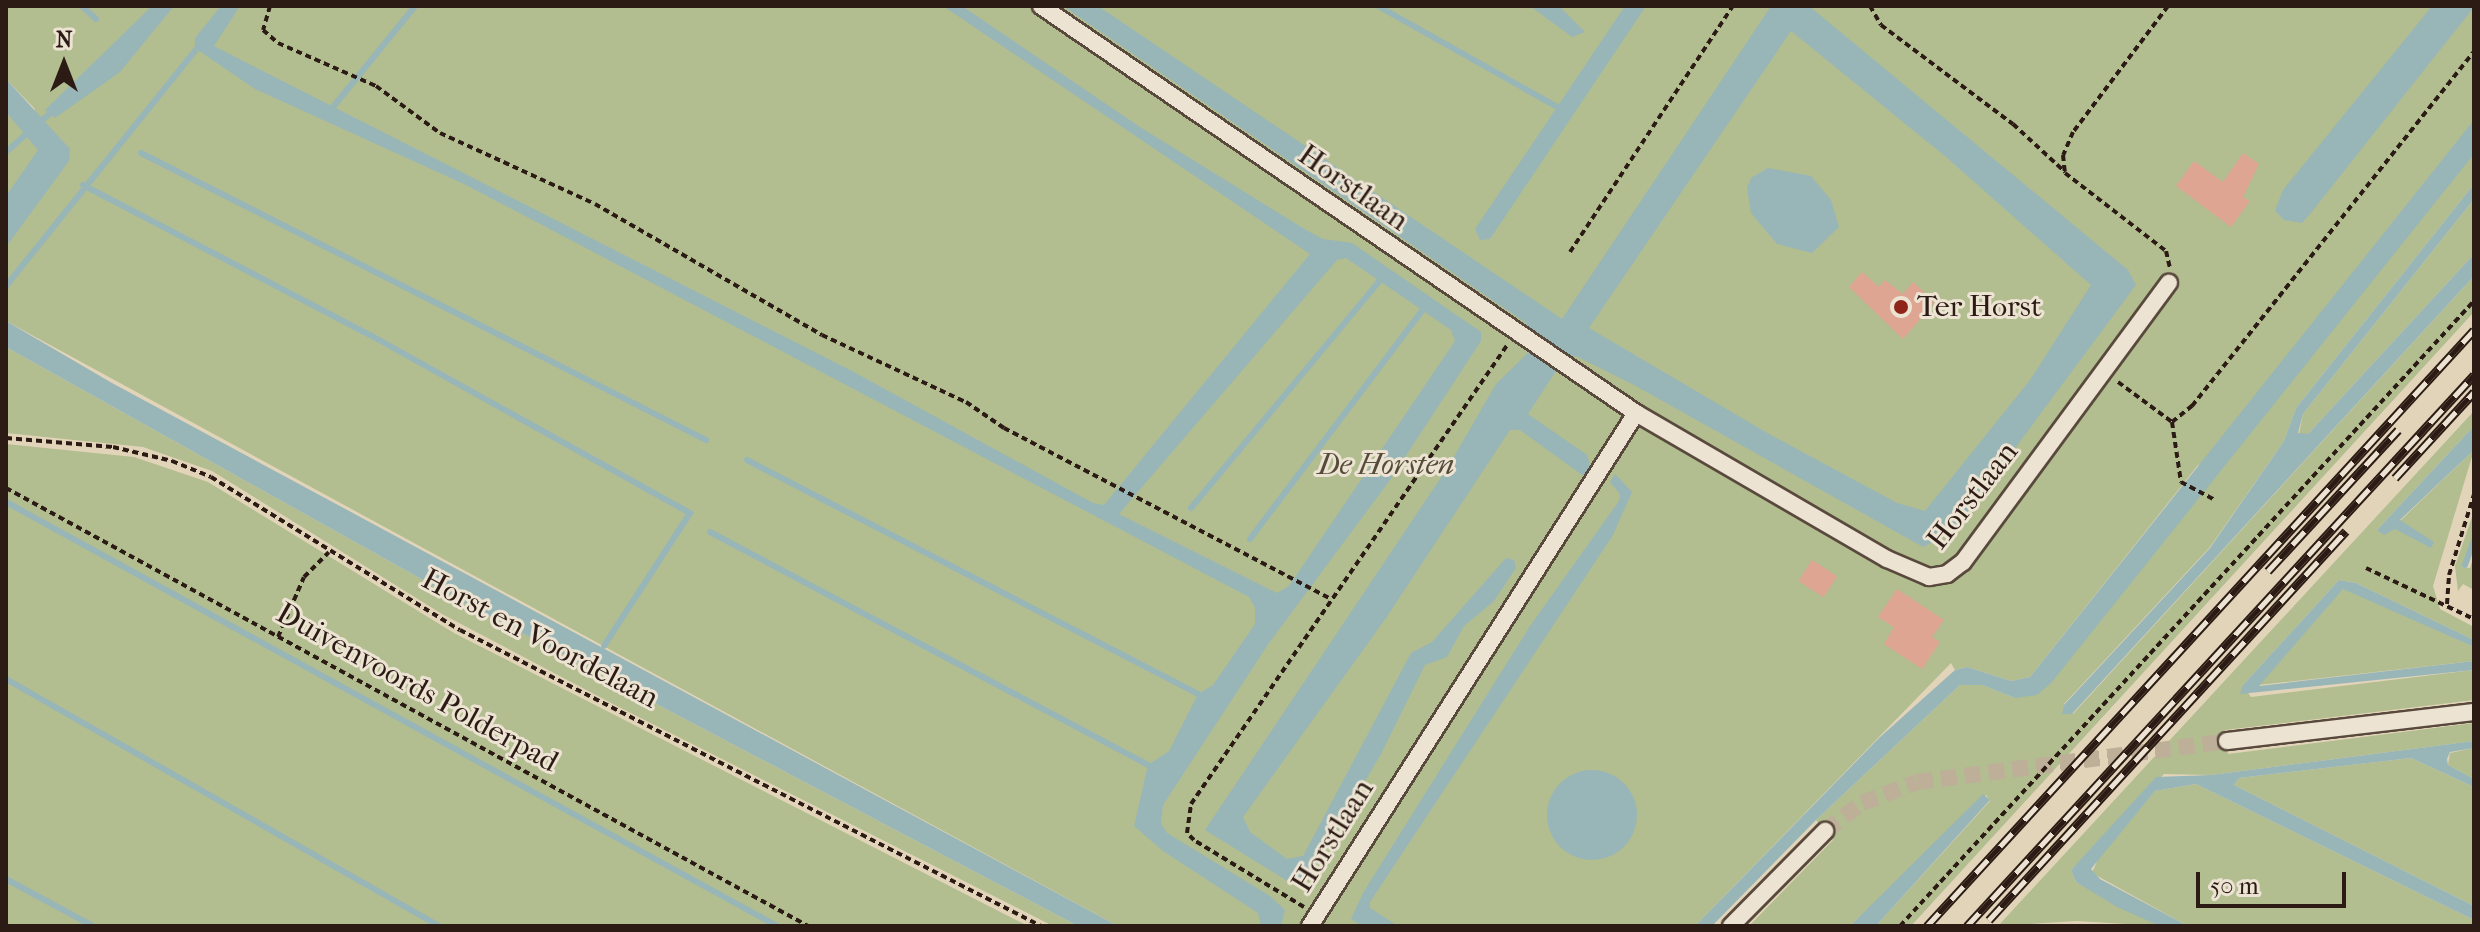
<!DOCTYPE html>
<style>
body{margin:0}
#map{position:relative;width:2480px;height:932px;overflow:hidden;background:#e2d4b9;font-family:"IM FELL French Canon",serif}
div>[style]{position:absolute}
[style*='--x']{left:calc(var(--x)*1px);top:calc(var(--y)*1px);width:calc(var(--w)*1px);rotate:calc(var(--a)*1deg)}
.green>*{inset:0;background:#b2bd90}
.water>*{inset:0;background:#98b6b8}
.round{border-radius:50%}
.stream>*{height:6px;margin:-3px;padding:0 3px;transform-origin:3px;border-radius:3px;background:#98b6b8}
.building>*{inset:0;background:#dda592;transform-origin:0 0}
.street-tunnel>*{height:16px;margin-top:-8px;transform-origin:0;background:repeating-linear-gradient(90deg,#bdaf98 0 16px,transparent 0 24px)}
.path>*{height:4px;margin-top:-2px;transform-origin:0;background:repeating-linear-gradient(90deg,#2b1b14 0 6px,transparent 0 10px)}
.roads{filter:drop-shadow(2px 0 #59493d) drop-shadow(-2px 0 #59493d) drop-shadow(0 2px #59493d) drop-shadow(0 -2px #59493d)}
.street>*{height:16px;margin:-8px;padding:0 8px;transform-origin:8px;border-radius:8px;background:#ece3d2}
.rail>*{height:9px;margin-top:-4.5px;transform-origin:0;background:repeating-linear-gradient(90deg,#ece3d2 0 18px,#2b1b14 0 36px);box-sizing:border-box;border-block:2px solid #2b1b14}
.dots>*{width:22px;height:22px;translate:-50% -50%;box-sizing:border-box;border:4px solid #ece3d2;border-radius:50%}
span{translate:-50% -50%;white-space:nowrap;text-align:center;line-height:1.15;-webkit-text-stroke:6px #ece3d2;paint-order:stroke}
.street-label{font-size:30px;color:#2b1b14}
.poi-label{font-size:30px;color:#2b1b14}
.left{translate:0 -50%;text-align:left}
.park-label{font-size:30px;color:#544c39;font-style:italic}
.frame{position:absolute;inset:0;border:8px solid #2b1b14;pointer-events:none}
.north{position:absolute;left:24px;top:24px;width:80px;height:80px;-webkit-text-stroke:6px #ece3d2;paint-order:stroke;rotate:0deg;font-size:22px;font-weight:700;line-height:32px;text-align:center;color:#2b1b14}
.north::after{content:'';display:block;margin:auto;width:28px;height:36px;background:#2b1b14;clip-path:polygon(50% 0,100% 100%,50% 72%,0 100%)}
.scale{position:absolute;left:2196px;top:872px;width:150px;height:36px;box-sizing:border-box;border:4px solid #2b1b14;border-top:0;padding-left:10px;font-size:24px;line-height:28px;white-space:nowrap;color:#2b1b14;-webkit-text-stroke:6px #ece3d2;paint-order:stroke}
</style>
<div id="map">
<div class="green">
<div style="clip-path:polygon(6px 6px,2474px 6px,2474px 184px,2296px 408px,2284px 441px,2210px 547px,2064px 704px,2073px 714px,2474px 276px,2474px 312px,1911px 926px,1876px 926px,1990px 801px,1986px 795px,1850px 926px,1749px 926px,1833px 840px,1816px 820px,1960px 685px,1982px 685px,2015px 698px,2083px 641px,2229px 459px,2198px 465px,2030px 677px,2011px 681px,1967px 667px,1955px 670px,1951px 663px,1695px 926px,1118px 926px,6px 321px,6px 112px,21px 126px,35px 109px,6px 79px)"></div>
<div style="clip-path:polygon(2474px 199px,2474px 254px,2308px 434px,2299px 434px,2303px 414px)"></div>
<div style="clip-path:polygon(6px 347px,457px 599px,1078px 926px,1053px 926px,613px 704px,442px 614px,212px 471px,143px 447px,6px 433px)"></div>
<div style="clip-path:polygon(2474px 411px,2474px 426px,2377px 530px,2395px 528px,2433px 542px,2400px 521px,2474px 450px,2433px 586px,2440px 609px,2474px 627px,2474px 640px,2356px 583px,2339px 580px,2243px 685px,2251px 697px,2474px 670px,2474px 700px,2225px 730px,2228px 754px,2474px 723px,2474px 741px,2211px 775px,2164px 774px,2071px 870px,2076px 882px,2160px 926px,2077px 921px,1998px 926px)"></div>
<div style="clip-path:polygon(6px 444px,134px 457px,208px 482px,454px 633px,1028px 926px,6px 926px)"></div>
<div style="clip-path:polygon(2474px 511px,2474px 533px,2462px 567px,2470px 568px,2474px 555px,2474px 590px,2463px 584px,2458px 591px,2455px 566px)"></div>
<div style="clip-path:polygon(2347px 588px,2474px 647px,2474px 661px,2258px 685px,2338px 591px)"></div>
<div style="clip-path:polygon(2474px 748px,2474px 779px,2448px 765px,2450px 753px)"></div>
<div style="clip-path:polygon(2411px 758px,2474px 787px,2474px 906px,2234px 785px,2239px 778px)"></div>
<div style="clip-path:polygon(2196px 784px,2474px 920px,2474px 926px,2188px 926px,2092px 873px,2099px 857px,2155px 791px)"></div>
</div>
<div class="water">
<div style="clip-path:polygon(152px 6px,174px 6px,120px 72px,55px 118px,45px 110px)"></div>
<div style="clip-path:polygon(evenodd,221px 6px,240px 6px,214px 46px,852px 371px,1093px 503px,1104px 505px,1310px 254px,943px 6px,962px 6px,1140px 127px,1306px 230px,1323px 239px,1352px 243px,1481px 332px,1481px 341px,1390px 480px,1269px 643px,1163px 805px,1161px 823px,1167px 833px,1270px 896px,1285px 910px,1281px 926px,1261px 926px,1258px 913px,1163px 851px,1134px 826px,1148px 765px,1169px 751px,1198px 694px,1213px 685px,1255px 624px,1255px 608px,1249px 597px,466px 185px,255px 89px,195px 48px,195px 38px,221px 6px,1346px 258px,1451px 330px,1455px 341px,1289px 586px,1277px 593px,1119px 514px,1337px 260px,1346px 258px)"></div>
<div style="clip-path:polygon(evenodd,1063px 6px,1098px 6px,1562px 319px,1771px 6px,1809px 6px,2128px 270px,2136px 285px,1973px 505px,1950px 533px,1923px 547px,1634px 385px,1576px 356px,1565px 357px,1528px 414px,1587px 455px,1591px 468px,1585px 477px,1520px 430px,1510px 430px,1386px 618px,1243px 817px,1250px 832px,1287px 859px,1303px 856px,1411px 653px,1432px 642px,1506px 558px,1514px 560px,1516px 568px,1494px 601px,1464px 626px,1447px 657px,1425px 665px,1381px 754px,1305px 884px,1289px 882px,1205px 830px,1448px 467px,1496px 384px,1537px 344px,1526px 323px,1063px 6px,1791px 31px,1946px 157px,2091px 285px,2030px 380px,1925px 511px,1897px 503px,1769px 434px,1589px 328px,1791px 31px)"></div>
<div style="clip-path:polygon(1530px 6px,1559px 6px,1585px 32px,1572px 37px)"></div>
<div style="clip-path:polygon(1625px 6px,1646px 6px,1490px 239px,1480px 240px,1475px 229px)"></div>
<div style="clip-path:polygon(2432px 6px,2474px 7px,2310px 214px,2302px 223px,2284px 220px,2275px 211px,2283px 190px)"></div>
<div style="clip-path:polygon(6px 79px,70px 149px,69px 161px,6px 247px,6px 196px,38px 150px,6px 112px)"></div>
<div style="clip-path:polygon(2474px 120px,2474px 154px,2052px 682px,2037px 695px,2015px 698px,1982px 685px,1960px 685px,1816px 820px,1712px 926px,1695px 926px,1879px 738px,1955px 670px,1967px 667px,2011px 681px,2030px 677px)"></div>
<div style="clip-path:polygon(1768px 168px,1811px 176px,1831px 200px,1839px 227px,1812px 253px,1777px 244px,1751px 213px,1747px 188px,1751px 178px)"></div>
<div style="clip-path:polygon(2474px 184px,2474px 199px,2303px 414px,2298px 433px,2308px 434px,2474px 254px,2474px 276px,2072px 714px,2062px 714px,2064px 705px,2210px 548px,2284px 441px,2296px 408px)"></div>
<div style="clip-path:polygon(6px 321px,112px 383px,1118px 926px,1078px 926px,457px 599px,6px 347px)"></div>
<div style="clip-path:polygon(2474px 426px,2474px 450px,2400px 520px,2434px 542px,2431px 548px,2395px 529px,2384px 535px,2377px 530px)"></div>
<div style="clip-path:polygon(1615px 474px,1632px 492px,1613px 535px,1370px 902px,1370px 908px,1398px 926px,1362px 926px,1351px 919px,1363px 893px,1530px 626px,1619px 501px,1620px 494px,1610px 482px)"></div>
<div style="clip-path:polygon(2339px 580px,2356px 583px,2474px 640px,2474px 647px,2343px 589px,2259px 686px,2474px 661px,2474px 670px,2240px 694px,2243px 685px)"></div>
<div style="clip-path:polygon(2474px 741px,2474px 748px,2450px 752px,2447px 759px,2448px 765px,2474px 779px,2474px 787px,2411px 758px,2239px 778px,2234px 785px,2474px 906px,2474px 920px,2196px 784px,2155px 791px,2091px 869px,2100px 879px,2188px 926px,2160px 926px,2117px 907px,2076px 882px,2071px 870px,2156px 777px,2211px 775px)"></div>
<div class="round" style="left:1547px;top:770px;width:90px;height:90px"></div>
<div style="clip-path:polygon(1983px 794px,1990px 800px,1876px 926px,1850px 926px)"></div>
</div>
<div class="stream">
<div style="--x:82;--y:6;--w:19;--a:43"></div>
<div style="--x:1378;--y:6;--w:206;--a:29.4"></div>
<div style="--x:329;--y:112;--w:136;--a:-50.9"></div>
<div style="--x:6;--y:152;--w:64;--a:-41.2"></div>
<div style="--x:141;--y:153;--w:634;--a:26.93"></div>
<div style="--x:83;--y:185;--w:326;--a:27.6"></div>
<div style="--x:372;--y:336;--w:364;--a:29.1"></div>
<div style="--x:690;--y:513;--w:158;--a:122.9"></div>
<div style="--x:6;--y:286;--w:308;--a:-51.2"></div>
<div style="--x:747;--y:460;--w:508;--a:27.42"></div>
<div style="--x:6;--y:502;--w:880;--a:28.81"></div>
<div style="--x:1191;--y:508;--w:299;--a:-50.3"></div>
<div style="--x:710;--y:532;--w:496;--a:28"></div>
<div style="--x:1250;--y:539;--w:291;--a:-53"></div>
<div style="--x:2465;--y:565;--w:27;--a:-70"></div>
<div style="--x:6;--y:679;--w:498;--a:29.7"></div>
<div style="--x:6;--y:879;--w:99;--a:28.4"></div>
</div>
<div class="building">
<div style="clip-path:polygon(2243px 153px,2259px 164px,2243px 197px,2250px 201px,2231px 227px,2176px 186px,2194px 161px,2223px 182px)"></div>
<div style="clip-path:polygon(1862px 272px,1879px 287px,1885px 280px,1903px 294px,1913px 282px,1935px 302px,1903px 339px,1849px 287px)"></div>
<div style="left:1812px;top:560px;width:30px;height:25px;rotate:33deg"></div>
<div style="clip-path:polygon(1897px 589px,1944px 620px,1932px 637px,1940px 642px,1922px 669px,1884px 644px,1894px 627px,1878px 617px)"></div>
</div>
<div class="street-tunnel">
<div style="--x:1825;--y:831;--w:46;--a:-37.1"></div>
<div style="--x:1862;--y:803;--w:59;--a:-20.9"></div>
<div style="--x:1917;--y:782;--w:313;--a:-7.5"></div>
</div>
<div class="path">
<div style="--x:270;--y:6;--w:25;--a:106"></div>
<div style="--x:263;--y:30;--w:20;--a:41"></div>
<div style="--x:278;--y:43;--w:107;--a:23.7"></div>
<div style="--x:376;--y:86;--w:79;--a:36.3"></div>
<div style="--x:440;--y:133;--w:170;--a:24.6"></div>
<div style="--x:595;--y:204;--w:262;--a:30"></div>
<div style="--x:822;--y:335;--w:159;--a:25"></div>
<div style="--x:966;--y:402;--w:46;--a:34.4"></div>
<div style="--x:1004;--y:428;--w:369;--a:27.6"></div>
<div style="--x:1870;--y:6;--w:22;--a:60"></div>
<div style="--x:1881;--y:25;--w:165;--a:36.9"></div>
<div style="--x:2013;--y:124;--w:71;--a:42.7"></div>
<div style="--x:2168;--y:6;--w:158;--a:127"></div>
<div style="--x:2073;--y:132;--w:25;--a:113"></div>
<div style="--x:2063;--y:155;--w:18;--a:84"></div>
<div style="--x:2065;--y:173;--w:128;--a:37.7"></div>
<div style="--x:2166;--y:251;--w:17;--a:77"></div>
<div style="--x:1570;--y:252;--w:295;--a:-56.5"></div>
<div style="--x:2118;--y:382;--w:67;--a:36.5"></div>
<div style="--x:2172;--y:422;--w:26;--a:-39"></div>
<div style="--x:2192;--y:406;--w:453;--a:-51.5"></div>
<div style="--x:2172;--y:422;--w:61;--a:81.5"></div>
<div style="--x:2181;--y:482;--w:38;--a:28"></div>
<div style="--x:6;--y:438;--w:107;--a:4.8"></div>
<div style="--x:113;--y:447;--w:61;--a:13.3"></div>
<div style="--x:172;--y:461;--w:42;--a:22.3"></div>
<div style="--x:211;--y:477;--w:292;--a:31.6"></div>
<div style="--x:460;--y:630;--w:652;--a:27"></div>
<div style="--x:6;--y:488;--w:914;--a:28.64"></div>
<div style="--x:2366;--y:568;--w:119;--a:25.3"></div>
<div style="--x:2447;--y:604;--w:29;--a:-86"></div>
<div style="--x:2449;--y:575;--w:85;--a:-72.8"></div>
<div style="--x:278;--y:637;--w:65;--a:-66.6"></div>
<div style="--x:304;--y:577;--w:35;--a:-45"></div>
<div style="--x:1304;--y:907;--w:129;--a:-148.7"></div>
<div style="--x:1194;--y:840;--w:10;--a:-135"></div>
<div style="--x:1187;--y:833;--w:29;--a:-82"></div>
<div style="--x:1191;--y:804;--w:559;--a:-55.43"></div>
<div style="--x:1900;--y:926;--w:849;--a:-47.44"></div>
</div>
<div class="roads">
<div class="street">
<div style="--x:1041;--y:6;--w:721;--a:34.37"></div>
<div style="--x:1636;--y:413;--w:290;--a:30.2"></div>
<div style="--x:1887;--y:559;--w:46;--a:23.2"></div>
<div style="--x:1929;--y:577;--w:18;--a:-9"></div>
<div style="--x:1947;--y:574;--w:20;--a:-37"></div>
<div style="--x:1963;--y:562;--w:347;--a:-53.6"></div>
<div style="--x:2227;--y:741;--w:249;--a:-6.7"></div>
<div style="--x:1310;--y:926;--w:608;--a:-57.56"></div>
<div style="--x:1731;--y:926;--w:134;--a:-45.3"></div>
</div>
</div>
<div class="rail">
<div style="--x:2395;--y:478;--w:117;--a:-47.4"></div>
<div style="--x:2268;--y:571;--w:192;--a:-47.3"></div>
<div style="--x:1989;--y:920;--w:528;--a:-47.46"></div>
<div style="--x:1927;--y:926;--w:809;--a:-47.45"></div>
<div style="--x:1967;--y:926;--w:749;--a:-47.38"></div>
</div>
<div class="dots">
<div style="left:1901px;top:307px;background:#8f2418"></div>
</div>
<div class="street-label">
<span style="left:1353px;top:188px;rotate:35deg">Horstlaan</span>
<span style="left:1973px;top:496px;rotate:-52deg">Horstlaan</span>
<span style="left:540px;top:639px;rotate:28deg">Horst en Voordelaan</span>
<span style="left:417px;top:688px;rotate:29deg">Duivenvoords Polderpad</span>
<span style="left:1333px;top:836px;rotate:-58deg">Horstlaan</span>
</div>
<div class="poi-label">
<span class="left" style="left:1917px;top:307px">Ter Horst</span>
</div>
<div class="park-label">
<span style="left:1386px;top:465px">De Horsten</span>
</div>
<div class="frame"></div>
<div class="north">N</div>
<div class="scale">50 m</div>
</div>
